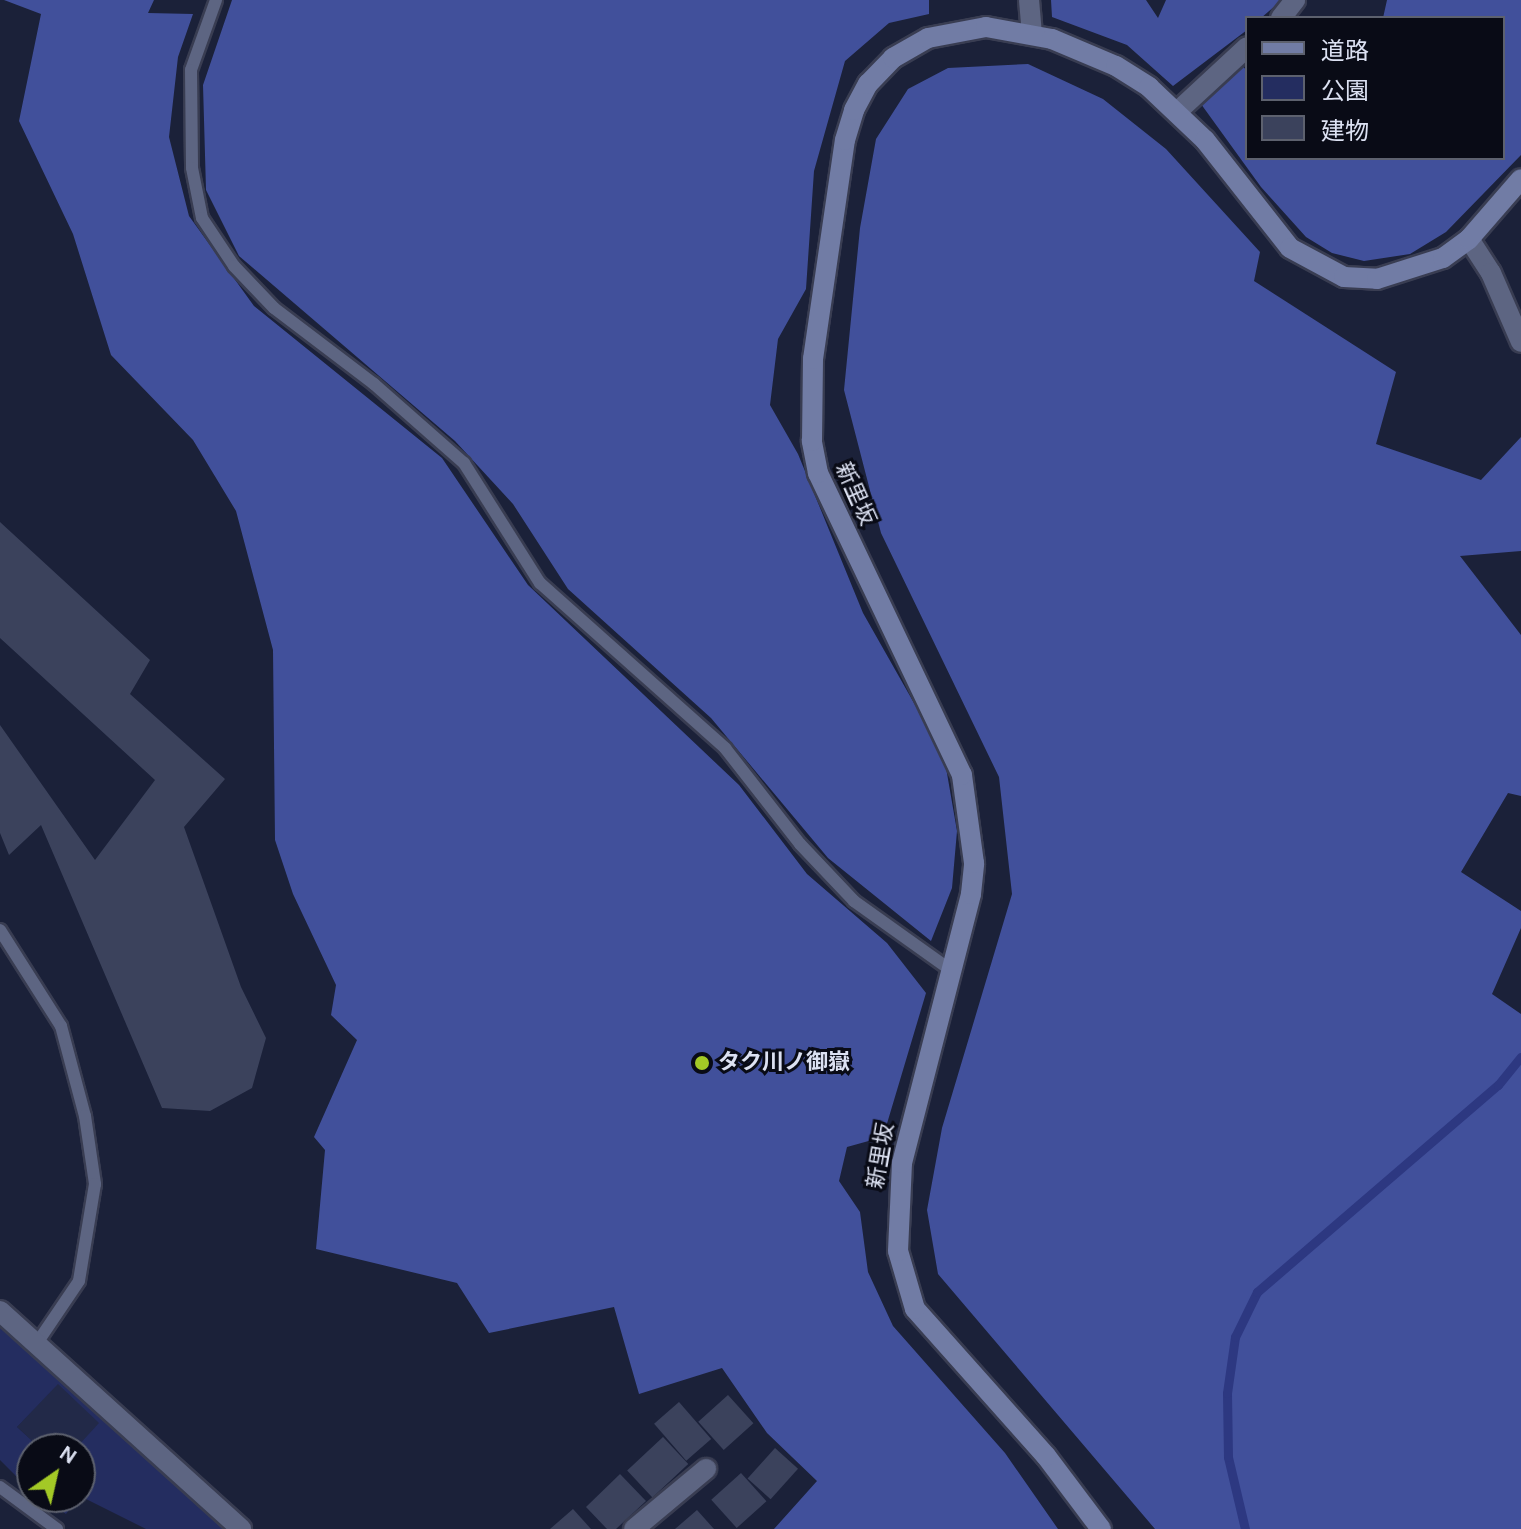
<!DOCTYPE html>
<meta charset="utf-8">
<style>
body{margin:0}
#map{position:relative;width:1521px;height:1529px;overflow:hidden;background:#1b2139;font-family:Karla,"Noto Sans JP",sans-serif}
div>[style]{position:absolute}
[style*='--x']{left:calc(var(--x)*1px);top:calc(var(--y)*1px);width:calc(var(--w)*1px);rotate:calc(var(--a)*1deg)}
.built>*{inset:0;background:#222948}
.green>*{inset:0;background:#242d60}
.forest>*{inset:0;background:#41509b}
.stream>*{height:9px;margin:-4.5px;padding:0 4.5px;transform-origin:4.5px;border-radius:4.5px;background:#2d3881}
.building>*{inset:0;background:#3b425c;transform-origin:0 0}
.roads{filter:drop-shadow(2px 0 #393d52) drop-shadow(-2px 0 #393d52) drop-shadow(0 2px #393d52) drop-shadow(0 -2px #393d52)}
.service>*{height:12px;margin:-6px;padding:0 6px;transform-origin:6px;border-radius:6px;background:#5d6582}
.minor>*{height:20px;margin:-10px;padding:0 10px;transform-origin:10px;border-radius:10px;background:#5d6582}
.tertiary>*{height:20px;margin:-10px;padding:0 10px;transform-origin:10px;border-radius:10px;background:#5d6582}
.secondary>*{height:20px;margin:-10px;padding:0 10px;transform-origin:10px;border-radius:10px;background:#717ca5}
.dots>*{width:22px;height:22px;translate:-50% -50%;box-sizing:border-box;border:4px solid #090b16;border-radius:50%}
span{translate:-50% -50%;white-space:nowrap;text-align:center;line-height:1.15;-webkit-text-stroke:6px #090b16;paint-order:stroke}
.street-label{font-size:22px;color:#dce1f2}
.poi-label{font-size:22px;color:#dce1f2;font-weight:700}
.left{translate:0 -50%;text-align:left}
.legend{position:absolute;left:1245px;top:16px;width:260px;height:144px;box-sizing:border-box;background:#090b16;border:2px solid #5d616e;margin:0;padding:10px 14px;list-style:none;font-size:24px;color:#dce1f2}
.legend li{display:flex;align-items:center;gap:16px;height:40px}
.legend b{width:40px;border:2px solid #5d616e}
.north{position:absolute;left:16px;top:1433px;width:80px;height:80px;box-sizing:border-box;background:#090b16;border:2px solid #5d616e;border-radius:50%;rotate:34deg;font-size:22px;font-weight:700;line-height:32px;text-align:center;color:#dce1f2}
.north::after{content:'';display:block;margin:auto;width:28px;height:36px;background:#a3c926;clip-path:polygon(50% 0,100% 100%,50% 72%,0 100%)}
</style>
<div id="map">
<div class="built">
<div style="clip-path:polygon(58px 1383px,100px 1423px,75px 1449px,41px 1449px,17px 1427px)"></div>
</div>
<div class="green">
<div style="clip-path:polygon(0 1328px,165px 1471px,224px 1529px,146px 1529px,80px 1496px,80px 1449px,75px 1449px,99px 1423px,58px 1384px,17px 1427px,41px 1449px,32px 1449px,32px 1489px,23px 1483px,0 1460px)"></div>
<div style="clip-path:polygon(42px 1497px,78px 1497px,66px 1514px)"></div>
</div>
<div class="forest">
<div style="clip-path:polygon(4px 0,154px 0,148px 13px,193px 14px,178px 57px,169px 137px,189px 216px,254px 306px,442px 458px,528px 585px,739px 785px,807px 874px,887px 943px,926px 993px,883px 1137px,847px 1147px,839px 1181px,860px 1212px,868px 1272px,893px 1326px,1005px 1453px,1058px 1529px,774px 1529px,817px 1481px,767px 1433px,722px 1368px,639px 1394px,614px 1307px,489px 1333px,457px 1283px,316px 1249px,325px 1150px,314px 1137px,357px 1040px,331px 1015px,336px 985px,293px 894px,275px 840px,273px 650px,236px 511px,193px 440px,111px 355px,73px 234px,19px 121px,41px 14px)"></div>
<div style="clip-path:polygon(232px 0,929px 0,929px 14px,889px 23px,845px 61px,814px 171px,806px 289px,778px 339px,770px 405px,798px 454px,863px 613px,944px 756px,957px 831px,952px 888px,931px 941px,828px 858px,711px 718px,568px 589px,513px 504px,455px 441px,239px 256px,206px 190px,203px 85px)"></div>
<div style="clip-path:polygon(1051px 0,1146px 0,1158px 18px,1166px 0,1282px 0,1261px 18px,1247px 18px,1247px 30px,1173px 86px,1127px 45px,1052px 17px)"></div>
<div style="clip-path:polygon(1387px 0,1521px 0,1521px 155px,1446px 232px,1410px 254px,1364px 261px,1332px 253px,1306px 237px,1261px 187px,1201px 104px,1240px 63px,1247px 71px,1247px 158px,1503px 158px,1503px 18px,1383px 18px)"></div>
<div style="clip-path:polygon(1028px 64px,1103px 99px,1166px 149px,1260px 252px,1254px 281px,1396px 372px,1376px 444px,1481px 480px,1521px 437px,1521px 551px,1460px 556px,1521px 635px,1521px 796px,1508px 793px,1461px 872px,1521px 911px,1521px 928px,1492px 994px,1521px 1014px,1521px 1529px,1155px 1529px,938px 1274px,927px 1210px,942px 1128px,1012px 894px,999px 777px,881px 533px,844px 390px,860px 228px,876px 139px,908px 89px,948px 68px)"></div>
</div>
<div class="stream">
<div style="--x:1245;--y:1529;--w:74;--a:-103.3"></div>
<div style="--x:1228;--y:1457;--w:64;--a:-90.9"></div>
<div style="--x:1227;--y:1393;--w:57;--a:-81.9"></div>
<div style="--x:1235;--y:1337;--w:50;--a:-63.9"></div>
<div style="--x:1257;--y:1292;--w:318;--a:-40.7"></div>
<div style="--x:1498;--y:1085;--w:36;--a:-51"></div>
</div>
<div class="building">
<div style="clip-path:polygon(0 522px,150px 660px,130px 694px,225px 779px,184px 827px,241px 987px,266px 1038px,252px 1088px,210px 1111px,162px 1108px,41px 825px,9px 855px,0 833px,0 725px,95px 860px,155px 780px,0 638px)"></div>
<div style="left:728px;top:1395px;width:38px;height:40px;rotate:48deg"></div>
<div style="left:679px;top:1402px;width:49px;height:33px;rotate:49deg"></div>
<div style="left:663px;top:1437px;width:37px;height:49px;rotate:47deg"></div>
<div style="left:775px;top:1448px;width:31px;height:41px;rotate:42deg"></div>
<div style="left:741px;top:1473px;width:38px;height:40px;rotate:48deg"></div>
<div style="clip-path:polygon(620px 1474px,646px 1501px,616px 1529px,607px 1529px,586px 1507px)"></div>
<div style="clip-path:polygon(573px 1509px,591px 1529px,550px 1529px)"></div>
<div style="clip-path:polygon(697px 1510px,714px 1529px,675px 1529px)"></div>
</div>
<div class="roads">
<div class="service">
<div style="--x:216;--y:0;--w:74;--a:109.7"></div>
<div style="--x:191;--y:70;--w:98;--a:89.4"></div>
<div style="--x:192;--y:168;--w:51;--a:78.7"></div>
<div style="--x:202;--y:218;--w:58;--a:56.3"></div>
<div style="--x:234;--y:266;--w:58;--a:46.4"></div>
<div style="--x:274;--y:308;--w:126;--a:37.2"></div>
<div style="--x:374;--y:384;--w:120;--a:41.3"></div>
<div style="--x:464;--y:463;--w:142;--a:57.7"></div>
<div style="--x:540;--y:583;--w:248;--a:41.7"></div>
<div style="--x:725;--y:748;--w:122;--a:52"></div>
<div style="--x:800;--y:844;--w:79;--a:46.5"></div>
<div style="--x:854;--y:901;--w:115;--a:35.5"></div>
<div style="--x:0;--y:930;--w:114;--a:57.6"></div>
<div style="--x:61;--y:1026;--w:93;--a:75.1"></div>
<div style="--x:85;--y:1116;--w:69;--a:81.6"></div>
<div style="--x:95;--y:1184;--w:98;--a:99.4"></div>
<div style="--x:79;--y:1281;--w:75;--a:124.1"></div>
<div style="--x:0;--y:1487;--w:71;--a:36.4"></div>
</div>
<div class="minor">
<div style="--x:1029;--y:0;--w:34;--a:85"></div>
<div style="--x:1281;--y:18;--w:23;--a:-52"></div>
<div style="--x:1178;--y:111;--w:94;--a:-42.8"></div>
<div style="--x:1469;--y:239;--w:40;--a:57.1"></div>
<div style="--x:1491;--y:273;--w:75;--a:66.5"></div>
<div style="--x:634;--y:1529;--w:94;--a:-39.8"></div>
</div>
<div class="tertiary">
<div style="--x:0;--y:1311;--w:325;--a:42.1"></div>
</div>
<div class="secondary">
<div style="--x:1101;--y:1529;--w:91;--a:-127"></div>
<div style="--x:1046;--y:1456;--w:197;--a:-131.7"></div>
<div style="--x:915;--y:1309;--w:60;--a:-106.3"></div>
<div style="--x:898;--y:1251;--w:88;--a:-87.4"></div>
<div style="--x:902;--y:1163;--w:278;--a:-75.6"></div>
<div style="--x:971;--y:894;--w:31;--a:-84"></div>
<div style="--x:974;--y:863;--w:89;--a:-97.8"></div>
<div style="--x:962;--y:775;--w:335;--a:-115.5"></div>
<div style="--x:818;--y:473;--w:33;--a:-101"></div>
<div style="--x:812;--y:441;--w:82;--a:-89.3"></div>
<div style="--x:813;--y:359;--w:221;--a:-81.7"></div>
<div style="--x:845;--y:140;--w:31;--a:-73"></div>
<div style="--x:854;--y:110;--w:30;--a:-62"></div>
<div style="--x:868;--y:84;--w:36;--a:-46"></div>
<div style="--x:893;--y:58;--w:40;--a:-29.7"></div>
<div style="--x:928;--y:38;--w:59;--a:-10.7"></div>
<div style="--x:986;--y:27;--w:67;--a:10.3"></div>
<div style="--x:1052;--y:39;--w:69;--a:22.9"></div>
<div style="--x:1116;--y:66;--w:39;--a:32"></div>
<div style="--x:1149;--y:87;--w:77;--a:43.4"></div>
<div style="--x:1205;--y:140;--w:137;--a:51.8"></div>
<div style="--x:1290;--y:248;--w:61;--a:28.2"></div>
<div style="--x:1344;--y:277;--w:33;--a:3"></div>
<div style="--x:1377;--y:279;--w:69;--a:-17.7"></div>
<div style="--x:1443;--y:258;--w:32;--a:-36"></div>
<div style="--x:1469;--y:239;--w:79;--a:-49.1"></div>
</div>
</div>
<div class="dots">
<div style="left:702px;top:1063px;background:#a3c926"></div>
</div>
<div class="street-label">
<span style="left:855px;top:494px;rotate:66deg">新里坂</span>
<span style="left:881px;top:1156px;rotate:-80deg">新里坂</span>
</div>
<div class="poi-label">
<span class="left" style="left:718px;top:1063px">タク川ノ御嶽</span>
</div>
<ul class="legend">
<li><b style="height:10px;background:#717ca5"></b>道路</li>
<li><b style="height:22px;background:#242d60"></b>公園</li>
<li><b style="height:22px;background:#3b425c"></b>建物</li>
</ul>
<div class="north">N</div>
</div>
